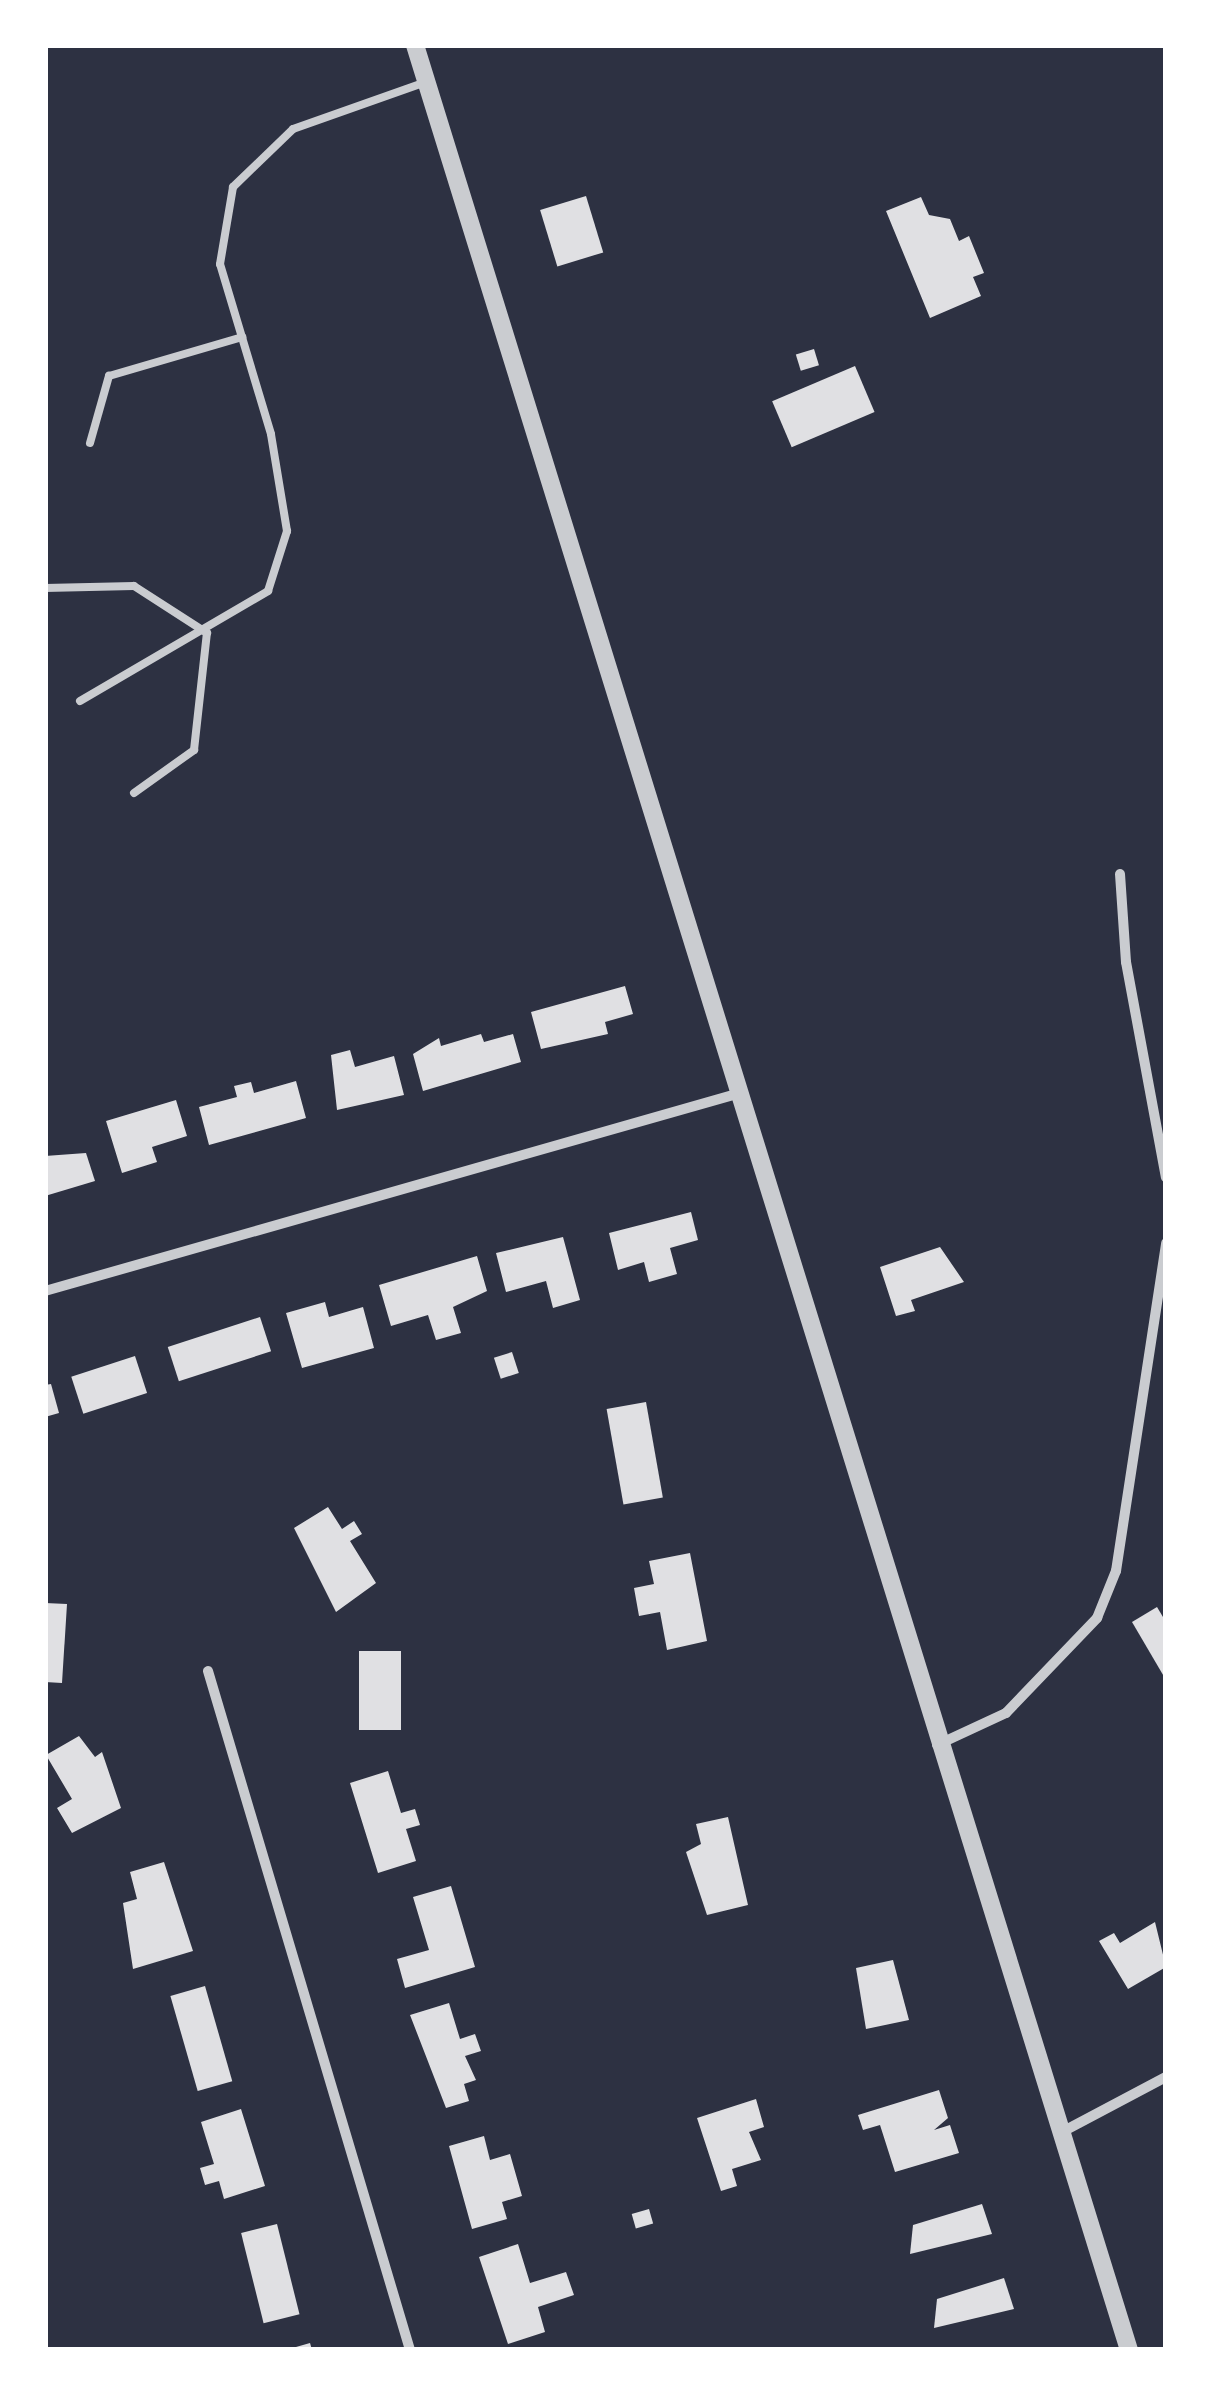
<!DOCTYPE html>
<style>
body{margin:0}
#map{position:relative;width:1211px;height:2395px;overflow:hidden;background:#2d3142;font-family:Poppins,sans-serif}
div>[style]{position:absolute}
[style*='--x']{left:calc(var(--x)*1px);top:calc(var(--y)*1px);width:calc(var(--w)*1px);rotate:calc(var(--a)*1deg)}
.building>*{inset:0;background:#e0e0e3;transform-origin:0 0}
.service>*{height:8px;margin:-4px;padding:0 4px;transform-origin:4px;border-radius:4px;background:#caccd0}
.minor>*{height:10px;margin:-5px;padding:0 5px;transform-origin:5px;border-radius:5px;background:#caccd0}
.tertiary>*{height:18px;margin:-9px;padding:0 9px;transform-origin:9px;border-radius:9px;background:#caccd0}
span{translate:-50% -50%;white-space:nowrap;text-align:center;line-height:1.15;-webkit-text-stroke:8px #fff;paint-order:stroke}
.frame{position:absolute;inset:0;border:48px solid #fff;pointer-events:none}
</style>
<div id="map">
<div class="building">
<div style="left:586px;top:196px;width:59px;height:48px;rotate:73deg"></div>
<div style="clip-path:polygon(921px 197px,929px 215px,950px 219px,959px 241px,969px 236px,984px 273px,973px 277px,981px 296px,930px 318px,886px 211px)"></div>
<div style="left:814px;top:349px;width:17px;height:19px;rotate:73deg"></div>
<div style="left:855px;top:366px;width:50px;height:90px;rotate:67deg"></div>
<div style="clip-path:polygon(625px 986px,633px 1014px,605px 1022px,608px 1034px,541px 1049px,531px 1012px)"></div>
<div style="clip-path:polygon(481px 1034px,484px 1042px,513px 1034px,521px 1062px,423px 1091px,413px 1054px,439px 1038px,441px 1046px)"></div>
<div style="clip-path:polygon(350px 1050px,355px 1067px,394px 1056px,404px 1095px,337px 1110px,331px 1055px)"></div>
<div style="clip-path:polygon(296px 1081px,306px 1118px,209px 1145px,199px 1107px,237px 1097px,234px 1086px,251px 1082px,254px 1093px)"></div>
<div style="clip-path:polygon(176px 1100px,187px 1136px,152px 1147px,157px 1162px,122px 1173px,106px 1121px)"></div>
<div style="clip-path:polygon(86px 1153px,95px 1181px,45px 1196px,45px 1156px)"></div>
<div style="clip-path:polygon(691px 1212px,698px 1240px,670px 1248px,677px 1274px,649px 1282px,644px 1262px,618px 1270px,609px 1233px)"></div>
<div style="clip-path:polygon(563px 1237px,580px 1300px,553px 1308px,546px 1281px,506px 1292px,496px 1253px)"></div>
<div style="clip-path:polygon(940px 1247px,964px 1282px,911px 1300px,915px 1311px,896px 1316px,880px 1267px)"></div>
<div style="clip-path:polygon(477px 1256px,487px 1291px,453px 1307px,461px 1333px,436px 1340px,428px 1315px,391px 1326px,379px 1285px)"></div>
<div style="clip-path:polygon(325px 1302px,329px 1317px,363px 1307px,374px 1348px,302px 1368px,286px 1313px)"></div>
<div style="left:260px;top:1317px;width:36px;height:97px;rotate:72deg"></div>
<div style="left:512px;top:1352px;width:22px;height:19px;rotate:72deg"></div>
<div style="left:135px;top:1356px;width:39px;height:67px;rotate:72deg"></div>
<div style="clip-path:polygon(51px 1384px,59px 1413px,45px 1417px,45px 1385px)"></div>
<div style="left:646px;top:1402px;width:97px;height:40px;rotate:80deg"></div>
<div style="clip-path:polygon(328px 1507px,342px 1529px,354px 1521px,362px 1534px,350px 1541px,376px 1583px,336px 1612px,294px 1528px)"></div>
<div style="clip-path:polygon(690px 1553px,707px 1641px,667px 1650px,660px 1612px,639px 1616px,634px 1588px,654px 1584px,649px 1561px)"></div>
<div style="clip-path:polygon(45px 1603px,67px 1604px,62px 1683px,45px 1682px)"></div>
<div style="clip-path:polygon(1157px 1607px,1166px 1622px,1166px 1680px,1132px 1622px)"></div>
<div style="left:359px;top:1651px;width:42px;height:79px"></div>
<div style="clip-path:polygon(79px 1736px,95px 1757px,102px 1752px,121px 1808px,72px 1833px,57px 1808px,72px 1799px,46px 1755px)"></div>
<div style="clip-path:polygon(388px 1771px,401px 1813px,415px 1809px,420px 1825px,406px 1829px,416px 1861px,378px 1873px,350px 1783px)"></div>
<div style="clip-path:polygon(728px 1817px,748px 1905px,707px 1915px,686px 1852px,701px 1844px,696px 1824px)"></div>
<div style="clip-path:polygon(164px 1862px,193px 1951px,133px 1969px,123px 1903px,137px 1899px,130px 1872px)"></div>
<div style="clip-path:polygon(451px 1886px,475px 1967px,405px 1988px,397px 1959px,429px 1950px,413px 1897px)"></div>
<div style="clip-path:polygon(1155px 1922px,1166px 1967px,1128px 1989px,1099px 1941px,1114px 1933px,1120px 1943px)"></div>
<div style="clip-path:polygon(893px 1960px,909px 2020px,866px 2029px,856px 1968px)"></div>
<div style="left:205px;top:1986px;width:99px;height:36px;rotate:74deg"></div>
<div style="clip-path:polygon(449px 2003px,460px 2039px,475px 2034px,481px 2051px,465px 2056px,476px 2080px,464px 2084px,469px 2101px,446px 2108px,410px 2015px)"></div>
<div style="clip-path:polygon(939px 2090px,948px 2118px,934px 2130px,950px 2125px,959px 2153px,895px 2172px,880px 2125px,863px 2130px,858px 2115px)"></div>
<div style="clip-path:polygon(756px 2099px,764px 2127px,749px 2132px,761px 2160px,732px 2169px,737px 2186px,721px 2191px,697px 2118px)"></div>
<div style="clip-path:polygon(241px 2109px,265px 2186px,224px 2199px,219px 2181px,205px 2185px,200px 2168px,214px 2164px,201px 2122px)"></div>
<div style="clip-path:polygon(484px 2136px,490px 2160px,510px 2154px,522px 2196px,502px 2202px,507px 2219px,472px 2229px,449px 2146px)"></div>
<div style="clip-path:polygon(982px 2204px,992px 2234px,910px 2254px,913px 2225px)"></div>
<div style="left:649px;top:2209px;width:15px;height:18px;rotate:74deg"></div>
<div style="left:277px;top:2224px;width:93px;height:37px;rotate:76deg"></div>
<div style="clip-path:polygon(518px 2244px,530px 2283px,566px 2272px,574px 2295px,538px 2307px,545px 2332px,508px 2344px,479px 2257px)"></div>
<div style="clip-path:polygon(1004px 2278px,1014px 2309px,934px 2328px,937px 2299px)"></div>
<div style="clip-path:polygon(310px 2343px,312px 2350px,289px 2350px,289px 2349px)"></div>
</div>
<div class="service">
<div style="--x:90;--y:443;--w:70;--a:-74.2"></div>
<div style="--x:109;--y:376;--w:139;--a:-16.3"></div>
<div style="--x:45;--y:588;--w:89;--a:-1.3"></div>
<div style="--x:134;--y:586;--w:87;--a:32.8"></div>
<div style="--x:80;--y:701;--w:218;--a:-30.3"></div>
<div style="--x:268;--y:591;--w:63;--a:-72.4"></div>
<div style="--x:287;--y:531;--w:98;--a:-99.4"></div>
<div style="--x:271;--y:434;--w:177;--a:-106.7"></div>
<div style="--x:220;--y:264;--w:78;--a:-80.4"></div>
<div style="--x:233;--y:187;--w:83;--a:-44"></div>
<div style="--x:293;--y:129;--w:141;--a:-19.5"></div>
<div style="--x:134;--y:793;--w:74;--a:-35.6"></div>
<div style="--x:194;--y:750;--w:118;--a:-83.7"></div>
</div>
<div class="minor">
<div style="--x:1120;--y:874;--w:88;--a:86.1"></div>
<div style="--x:1126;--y:962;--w:219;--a:79.5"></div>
<div style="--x:45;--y:1291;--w:715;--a:-15.9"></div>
<div style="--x:208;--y:1671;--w:708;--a:73.43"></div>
<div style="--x:937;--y:1745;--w:76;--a:-24.9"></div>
<div style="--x:1006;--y:1713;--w:132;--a:-46.2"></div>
<div style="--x:1097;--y:1618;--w:51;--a:-68"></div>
<div style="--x:1116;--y:1571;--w:332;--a:-81.3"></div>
<div style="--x:1062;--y:2132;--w:118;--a:-27.9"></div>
</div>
<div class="tertiary">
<div style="--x:415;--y:45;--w:2413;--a:72.79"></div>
</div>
<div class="frame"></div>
</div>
